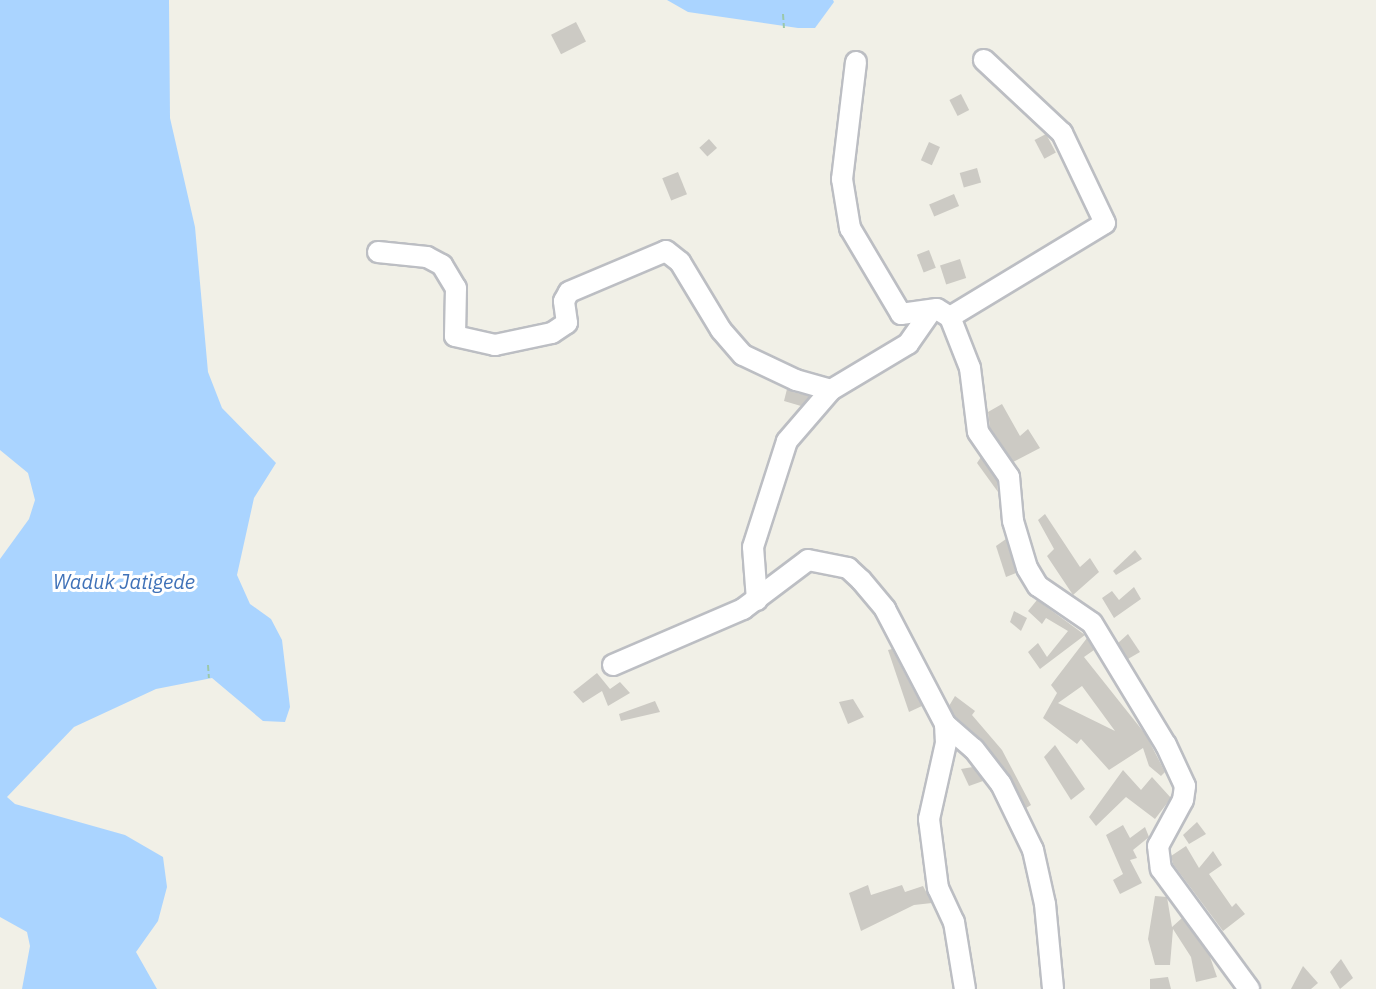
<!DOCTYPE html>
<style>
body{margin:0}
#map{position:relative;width:1376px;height:989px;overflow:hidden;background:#f1f0e7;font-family:"IBM Plex Sans",sans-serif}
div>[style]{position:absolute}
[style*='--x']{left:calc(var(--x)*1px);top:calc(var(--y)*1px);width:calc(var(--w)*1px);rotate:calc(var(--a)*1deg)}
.water>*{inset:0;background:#aad4ff}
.building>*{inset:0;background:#cccac4;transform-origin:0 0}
.path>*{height:2px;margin-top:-1px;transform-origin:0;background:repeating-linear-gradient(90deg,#9bc8aa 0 6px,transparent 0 9px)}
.roads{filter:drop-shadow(2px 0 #bcbec3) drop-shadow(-2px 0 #bcbec3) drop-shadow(0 2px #bcbec3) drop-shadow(0 -2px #bcbec3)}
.minor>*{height:20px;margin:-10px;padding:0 10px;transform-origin:10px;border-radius:10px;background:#fff}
span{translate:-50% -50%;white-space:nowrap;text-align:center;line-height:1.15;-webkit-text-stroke:6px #fff;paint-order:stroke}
.water-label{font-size:20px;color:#4072b8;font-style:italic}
</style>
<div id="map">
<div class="water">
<div style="clip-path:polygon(0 0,169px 0,170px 118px,195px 227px,208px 372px,222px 408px,276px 463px,254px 498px,237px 575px,250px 604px,271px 619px,282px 640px,290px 707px,285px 722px,263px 721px,212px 678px,156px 689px,74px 727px,7px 797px,15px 804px,125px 835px,163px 857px,167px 887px,158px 921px,136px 952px,157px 989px,22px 989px,30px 946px,27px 932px,0 917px,0 559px,29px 519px,35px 500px,28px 473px,0 450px)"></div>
<div style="clip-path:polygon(667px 0,833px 0,834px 2px,815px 28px,798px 28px,688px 12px)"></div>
</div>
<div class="building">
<div style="left:576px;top:22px;width:22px;height:28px;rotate:63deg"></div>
<div style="left:961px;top:94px;width:18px;height:13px;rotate:63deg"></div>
<div style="left:1046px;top:134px;width:21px;height:13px;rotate:62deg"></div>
<div style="left:709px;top:139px;width:12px;height:13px;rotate:48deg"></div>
<div style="left:929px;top:142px;width:12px;height:20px;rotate:24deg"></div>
<div style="left:977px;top:168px;width:15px;height:18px;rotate:74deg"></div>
<div style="left:678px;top:172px;width:24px;height:17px;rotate:68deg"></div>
<div style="left:954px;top:194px;width:13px;height:27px;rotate:67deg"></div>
<div style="left:929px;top:250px;width:19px;height:13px;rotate:69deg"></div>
<div style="left:960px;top:259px;width:20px;height:21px;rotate:72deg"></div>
<div style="clip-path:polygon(787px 389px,793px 392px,810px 396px,801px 406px,784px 401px)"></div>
<div style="clip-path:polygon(1002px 404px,1020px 436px,1028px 429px,1040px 448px,1013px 462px,990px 428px,988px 412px)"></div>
<div style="clip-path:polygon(981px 457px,997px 481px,998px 492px,977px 463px)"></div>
<div style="clip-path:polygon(1045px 514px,1080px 567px,1090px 558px,1099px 572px,1073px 595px,1047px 556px,1054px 549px,1038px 520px)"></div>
<div style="clip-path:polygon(1006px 539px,1016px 573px,1006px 577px,996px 546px)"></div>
<div style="clip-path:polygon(1135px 550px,1142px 559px,1116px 575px,1113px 571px)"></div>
<div style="clip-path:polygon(1134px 587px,1141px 599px,1114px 618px,1102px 598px,1112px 591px,1119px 600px)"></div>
<div style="clip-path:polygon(1037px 600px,1085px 635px,1040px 669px,1028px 652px,1038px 643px,1047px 657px,1068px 631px,1046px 618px,1042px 624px,1028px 611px)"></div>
<div style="clip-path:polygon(1014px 611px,1027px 618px,1021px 631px,1010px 622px)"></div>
<div style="clip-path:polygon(1128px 634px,1140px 652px,1128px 659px,1118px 643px)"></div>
<div style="clip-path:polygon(evenodd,1087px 638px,1094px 650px,1084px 657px,1146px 735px,1165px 772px,1161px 776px,1149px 766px,1143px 748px,1109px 770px,1081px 739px,1077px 744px,1043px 718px,1057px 693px,1051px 685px,1087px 638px,1082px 686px,1115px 731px,1058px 703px,1082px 686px)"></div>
<div style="clip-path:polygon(892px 649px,922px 706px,909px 712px,888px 650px)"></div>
<div style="clip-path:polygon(597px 673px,610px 689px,620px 682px,630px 693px,608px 706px,602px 691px,583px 703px,573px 692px)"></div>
<div style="clip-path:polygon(955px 696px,975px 711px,972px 715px,1002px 750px,1031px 805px,1026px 808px,984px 742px,955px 716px,949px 706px)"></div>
<div style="clip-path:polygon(853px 699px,864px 717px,848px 724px,839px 702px)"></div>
<div style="clip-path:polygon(655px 701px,660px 712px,621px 721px,619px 714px)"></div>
<div style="clip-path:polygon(1055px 745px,1085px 789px,1071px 800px,1044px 757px)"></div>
<div style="clip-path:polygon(973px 767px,983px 781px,969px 786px,961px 769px)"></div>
<div style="clip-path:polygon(1123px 770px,1141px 790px,1152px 777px,1171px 798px,1155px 819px,1126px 797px,1096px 826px,1089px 817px)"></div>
<div style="clip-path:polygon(1197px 822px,1206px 834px,1189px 844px,1183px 835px)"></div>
<div style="clip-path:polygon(1123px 825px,1130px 838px,1145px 827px,1149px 837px,1133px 850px,1137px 858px,1130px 860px,1142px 883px,1120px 894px,1113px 880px,1123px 874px,1106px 835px)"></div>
<div style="clip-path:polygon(1186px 846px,1199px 868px,1213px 851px,1222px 865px,1209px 874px,1232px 907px,1236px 903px,1245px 914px,1223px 931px,1173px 864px,1171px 856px)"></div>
<div style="clip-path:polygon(868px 885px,871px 895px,902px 885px,905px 892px,923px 886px,932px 903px,914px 905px,861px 931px,849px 893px)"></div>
<div style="clip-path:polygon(1155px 896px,1167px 897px,1172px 927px,1182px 918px,1209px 954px,1217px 977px,1196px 982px,1191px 957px,1173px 929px,1170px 965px,1155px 965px,1148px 939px)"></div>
<div style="clip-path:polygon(1341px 959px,1353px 978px,1340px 989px,1330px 972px)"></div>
<div style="clip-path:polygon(1303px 966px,1318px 983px,1311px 989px,1291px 989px)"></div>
<div style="clip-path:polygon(1168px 977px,1171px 989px,1150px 989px,1150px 979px)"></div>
</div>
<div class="path">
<div style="--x:783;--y:14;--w:14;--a:86"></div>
<div style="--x:208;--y:665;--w:13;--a:86"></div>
</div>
<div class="roads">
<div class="minor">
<div style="--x:856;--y:62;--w:118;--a:96.8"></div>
<div style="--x:842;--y:179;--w:50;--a:80.7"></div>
<div style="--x:850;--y:228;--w:100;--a:59.3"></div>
<div style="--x:901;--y:314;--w:36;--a:-8"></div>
<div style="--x:937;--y:309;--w:15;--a:32"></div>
<div style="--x:950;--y:317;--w:55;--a:68.6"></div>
<div style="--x:970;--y:368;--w:64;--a:82.9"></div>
<div style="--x:978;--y:432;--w:55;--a:55.4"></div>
<div style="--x:1009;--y:477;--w:44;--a:84.8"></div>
<div style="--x:1013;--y:521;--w:49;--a:73.4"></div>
<div style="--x:1027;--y:568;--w:21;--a:59"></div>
<div style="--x:1038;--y:586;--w:65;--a:34.4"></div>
<div style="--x:1092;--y:623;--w:143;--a:58.8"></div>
<div style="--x:1166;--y:745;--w:45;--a:65.1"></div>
<div style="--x:1185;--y:786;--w:14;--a:98"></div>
<div style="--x:1183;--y:800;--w:52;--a:118.5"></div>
<div style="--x:1158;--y:846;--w:23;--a:83"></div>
<div style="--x:1161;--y:869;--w:149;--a:53.7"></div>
<div style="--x:378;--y:252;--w:49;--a:5.8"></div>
<div style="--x:427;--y:257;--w:17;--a:28"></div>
<div style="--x:442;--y:265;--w:27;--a:59"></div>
<div style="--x:456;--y:288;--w:48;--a:91.2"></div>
<div style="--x:455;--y:336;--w:41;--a:12.7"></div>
<div style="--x:495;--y:345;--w:58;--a:-11.9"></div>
<div style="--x:552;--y:333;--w:18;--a:-34"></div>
<div style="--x:567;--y:323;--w:22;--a:-98"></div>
<div style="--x:564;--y:301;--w:10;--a:-61"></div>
<div style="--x:569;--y:292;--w:105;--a:-22.9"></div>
<div style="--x:666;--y:251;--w:18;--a:38"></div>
<div style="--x:680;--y:262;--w:79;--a:58.9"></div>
<div style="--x:721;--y:330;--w:33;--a:49"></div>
<div style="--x:743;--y:355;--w:59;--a:25.3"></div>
<div style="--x:796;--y:380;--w:36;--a:16"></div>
<div style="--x:950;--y:317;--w:181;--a:-31.2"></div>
<div style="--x:1105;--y:223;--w:100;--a:-115.5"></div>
<div style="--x:1062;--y:133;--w:107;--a:-136.9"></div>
<div style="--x:757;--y:600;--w:53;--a:-94.3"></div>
<div style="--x:753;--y:547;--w:111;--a:-72.2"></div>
<div style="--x:787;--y:441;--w:67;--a:-49.2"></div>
<div style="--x:831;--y:390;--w:90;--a:-30.9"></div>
<div style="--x:908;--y:344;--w:40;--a:-55.1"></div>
<div style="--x:613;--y:665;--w:142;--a:-23.3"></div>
<div style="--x:743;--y:609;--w:81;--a:-37"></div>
<div style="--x:808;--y:560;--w:41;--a:11.3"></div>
<div style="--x:848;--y:568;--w:18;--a:43"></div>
<div style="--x:861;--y:580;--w:38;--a:50"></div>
<div style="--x:885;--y:609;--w:130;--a:62.4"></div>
<div style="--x:945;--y:724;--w:19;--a:87"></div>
<div style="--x:946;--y:743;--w:78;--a:102.6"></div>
<div style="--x:929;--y:819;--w:70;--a:82.6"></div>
<div style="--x:938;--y:888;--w:38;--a:65"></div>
<div style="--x:954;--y:922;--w:68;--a:80.7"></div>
<div style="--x:945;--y:724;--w:38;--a:41"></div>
<div style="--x:974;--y:749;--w:44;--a:52.4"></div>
<div style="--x:1001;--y:784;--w:73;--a:64.1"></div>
<div style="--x:1033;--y:850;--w:55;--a:77.5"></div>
<div style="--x:1045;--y:904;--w:85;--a:84.6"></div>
</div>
</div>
<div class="water-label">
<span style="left:124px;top:581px">Waduk Jatigede</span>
</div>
</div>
